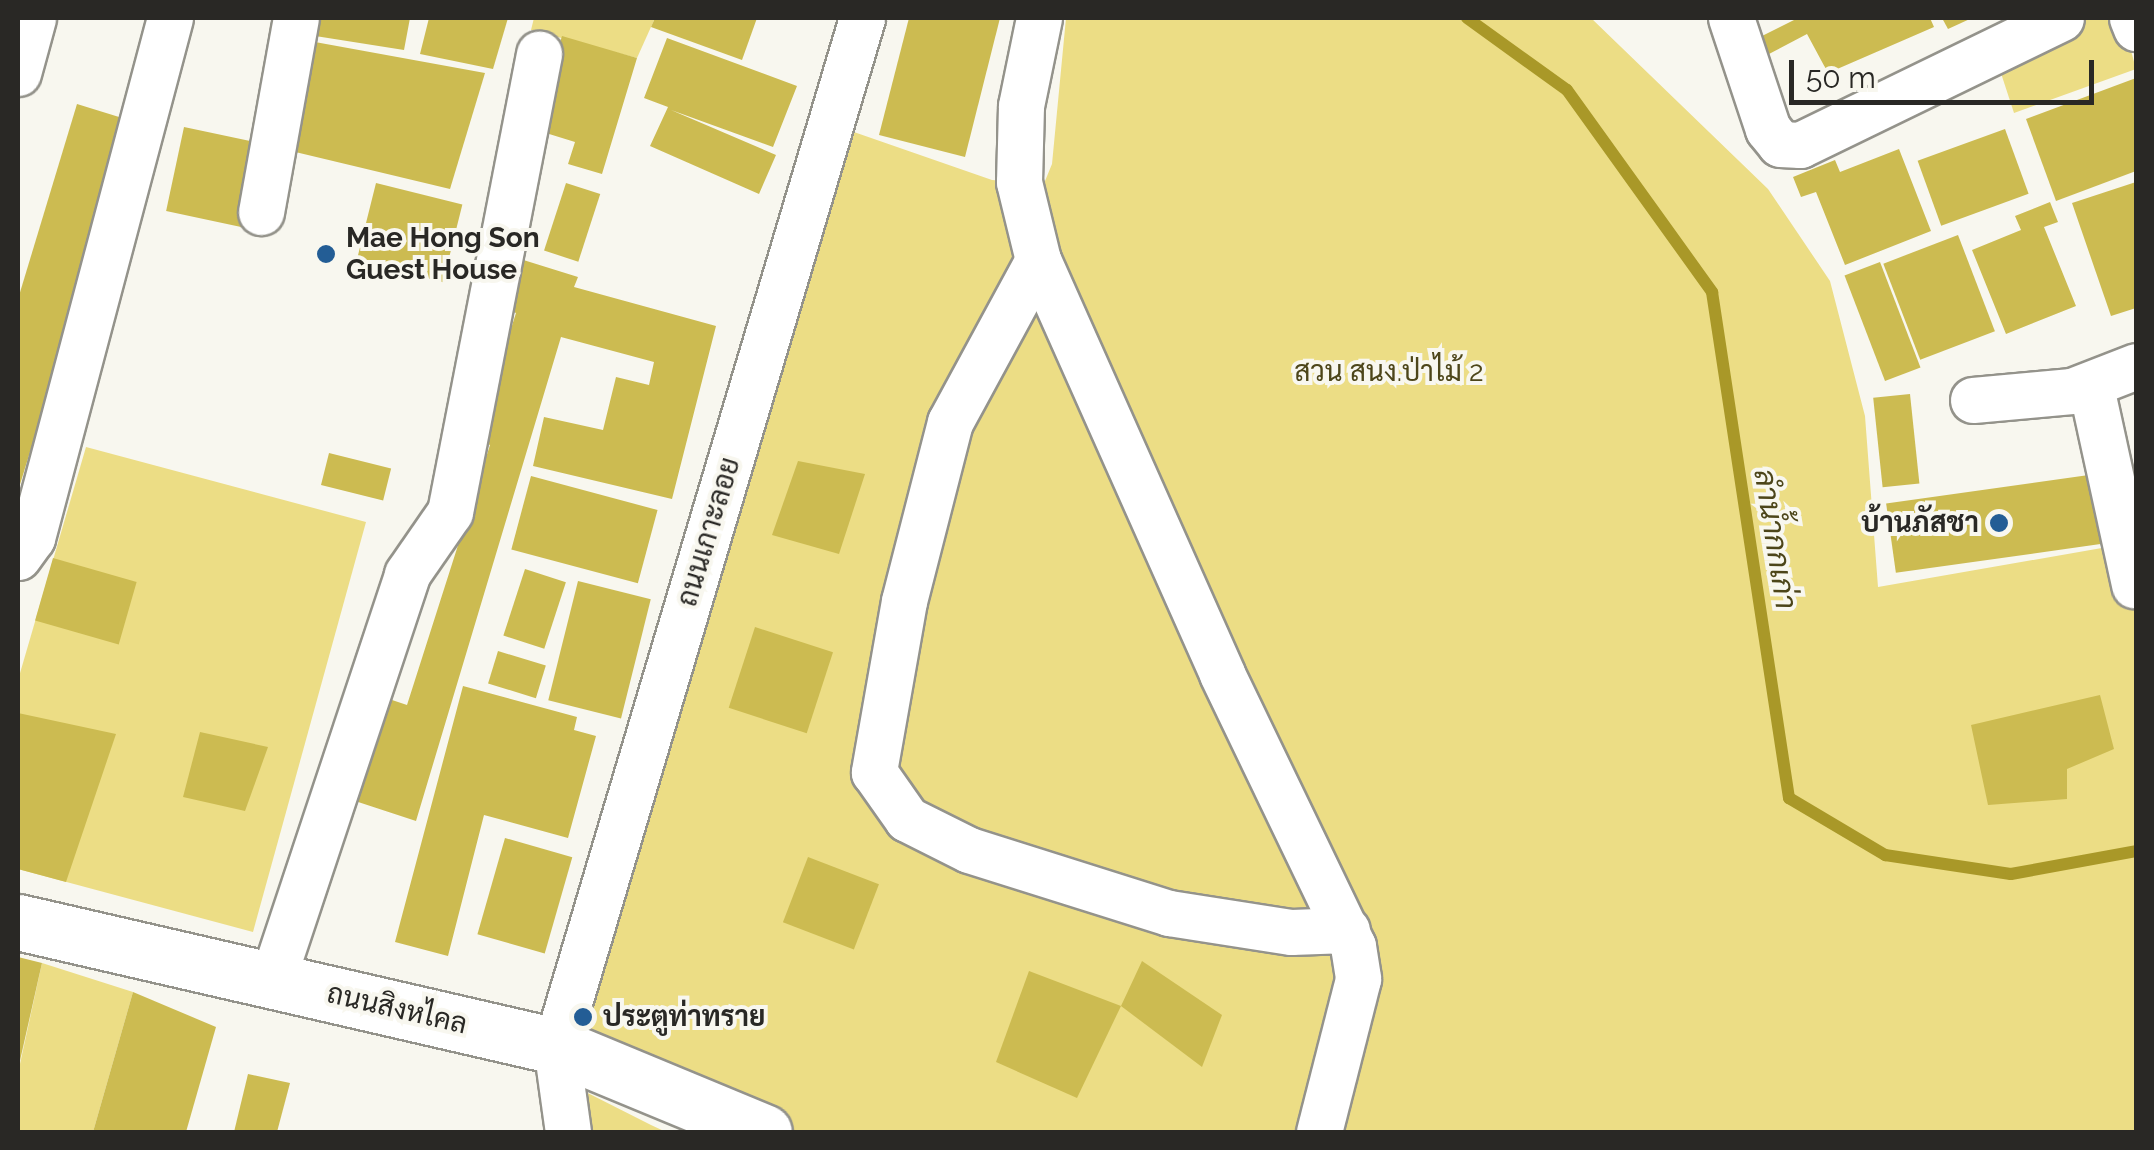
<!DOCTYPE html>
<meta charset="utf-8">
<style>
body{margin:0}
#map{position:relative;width:2154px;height:1150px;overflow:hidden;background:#f8f7ef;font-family:Raleway,Sarabun,sans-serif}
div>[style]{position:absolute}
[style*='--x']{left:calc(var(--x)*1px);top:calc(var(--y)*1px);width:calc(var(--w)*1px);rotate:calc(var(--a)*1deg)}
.green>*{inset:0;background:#ecdd85}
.stream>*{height:12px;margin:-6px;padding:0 6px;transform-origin:6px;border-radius:6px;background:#a99828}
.building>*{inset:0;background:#ccbb51;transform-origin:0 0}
.roads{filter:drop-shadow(2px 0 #94938b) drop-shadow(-2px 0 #94938b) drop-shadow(0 2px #94938b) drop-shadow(0 -2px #94938b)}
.minor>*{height:45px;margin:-22.5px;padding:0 22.5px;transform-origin:22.5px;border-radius:22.5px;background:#fff}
.major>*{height:55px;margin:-27.5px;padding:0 27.5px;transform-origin:27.5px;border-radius:27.5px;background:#fff}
.dots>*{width:28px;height:28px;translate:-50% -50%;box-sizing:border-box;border:5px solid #f8f7ef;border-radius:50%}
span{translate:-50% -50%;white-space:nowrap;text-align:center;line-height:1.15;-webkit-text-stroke:8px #f8f7ef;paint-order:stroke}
.poi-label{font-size:28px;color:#292825;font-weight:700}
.left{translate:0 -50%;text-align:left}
.right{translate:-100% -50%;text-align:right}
.park-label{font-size:28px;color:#4d461a}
.street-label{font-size:28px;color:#292825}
.water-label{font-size:30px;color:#4c4519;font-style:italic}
.frame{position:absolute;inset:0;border:20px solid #292825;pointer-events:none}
.scale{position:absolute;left:1789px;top:60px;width:305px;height:45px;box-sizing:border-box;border:5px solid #292825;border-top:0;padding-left:12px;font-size:30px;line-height:35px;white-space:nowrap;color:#292825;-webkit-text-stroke:8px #f8f7ef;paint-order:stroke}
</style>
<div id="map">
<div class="green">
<div style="clip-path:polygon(534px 18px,655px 18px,637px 58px,531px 30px)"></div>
<div style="clip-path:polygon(1066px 18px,1591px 18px,1768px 189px,1830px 281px,1865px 416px,1878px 587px,2136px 542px,2136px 1132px,764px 1132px,556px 1046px,851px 131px,992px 180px,1019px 182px,1029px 220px,1052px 164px)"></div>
<div style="clip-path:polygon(2081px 18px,2122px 18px,2136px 69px,2014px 113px,1997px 61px)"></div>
<div style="clip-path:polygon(86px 447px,366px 522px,253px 932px,18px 869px,18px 680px)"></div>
<div style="clip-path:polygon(42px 963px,133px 992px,93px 1132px,18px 1132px,18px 1073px)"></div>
<div style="clip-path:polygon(560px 1079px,651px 1125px,666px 1132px,568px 1132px)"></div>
</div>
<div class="stream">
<div style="--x:1467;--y:18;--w:123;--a:35.8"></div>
<div style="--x:1567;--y:90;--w:249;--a:54.3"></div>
<div style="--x:1712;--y:292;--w:512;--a:81.35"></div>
<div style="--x:1789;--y:798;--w:112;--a:30.7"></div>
<div style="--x:1885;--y:855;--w:127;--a:8.6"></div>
<div style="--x:2011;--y:874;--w:127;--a:-10.4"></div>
</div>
<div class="building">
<div style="clip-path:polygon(312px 18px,410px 18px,404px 50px,309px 35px)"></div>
<div style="clip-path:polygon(429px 18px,508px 18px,493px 69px,420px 54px)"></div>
<div style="clip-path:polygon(655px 18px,757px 18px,742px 60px,651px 27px)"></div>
<div style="clip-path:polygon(909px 18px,1000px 18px,965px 157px,879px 135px)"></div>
<div style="clip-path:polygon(1798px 18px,1930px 18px,1934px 27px,1828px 73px,1807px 34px,1769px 54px,1760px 37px)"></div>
<div style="clip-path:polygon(1942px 18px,1972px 18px,1948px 29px)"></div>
<div style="clip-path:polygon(562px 36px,637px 58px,602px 174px,568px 164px,575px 142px,533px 129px)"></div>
<div style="clip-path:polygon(667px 38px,797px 86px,773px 147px,671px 110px,776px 155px,759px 194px,650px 146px,668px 107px,644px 98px)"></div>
<div style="clip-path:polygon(304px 40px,485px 73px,450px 189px,287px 150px)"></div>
<div style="clip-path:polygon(2136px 78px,2136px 171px,2056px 201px,2026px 119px)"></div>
<div style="clip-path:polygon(77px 104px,132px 121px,18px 491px,18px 299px)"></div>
<div style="left:184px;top:127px;width:79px;height:86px;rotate:12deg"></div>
<div style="left:2005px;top:129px;width:69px;height:93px;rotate:70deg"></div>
<div style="clip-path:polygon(1899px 149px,1931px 231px,1845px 265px,1816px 192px,1801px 197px,1793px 177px,1835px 160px,1840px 172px)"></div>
<div style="clip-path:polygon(2136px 182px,2136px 308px,2111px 316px,2072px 203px)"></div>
<div style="left:376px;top:183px;width:89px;height:80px;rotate:14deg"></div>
<div style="left:566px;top:183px;width:36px;height:71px;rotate:18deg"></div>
<div style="clip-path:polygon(2050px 202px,2058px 222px,2044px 227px,2076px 306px,2006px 334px,1972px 250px,2021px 230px,2015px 216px)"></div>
<div style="left:1958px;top:235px;width:103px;height:80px;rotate:69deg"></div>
<div style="clip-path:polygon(517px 258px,578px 277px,574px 287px,716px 326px,672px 499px,533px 466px,544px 417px,603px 430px,616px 377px,649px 385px,654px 362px,561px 337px,416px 821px,349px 799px,383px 697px,407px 705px,490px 445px,476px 439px,516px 313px,500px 306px)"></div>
<div style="left:1880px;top:262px;width:113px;height:38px;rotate:69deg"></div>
<div style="left:1910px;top:394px;width:90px;height:37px;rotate:84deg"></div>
<div style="left:329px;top:453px;width:64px;height:33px;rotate:14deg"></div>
<div style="clip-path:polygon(798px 461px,865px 474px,839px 554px,772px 535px)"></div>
<div style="left:2103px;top:473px;width:70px;height:219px;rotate:82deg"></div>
<div style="left:531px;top:476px;width:131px;height:76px;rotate:15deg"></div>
<div style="left:53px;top:558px;width:87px;height:65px;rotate:16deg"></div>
<div style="left:525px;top:569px;width:43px;height:70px;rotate:18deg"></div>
<div style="left:578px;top:581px;width:75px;height:123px;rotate:14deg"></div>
<div style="left:755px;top:627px;width:82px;height:85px;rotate:18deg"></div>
<div style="left:498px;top:651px;width:50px;height:34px;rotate:17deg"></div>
<div style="clip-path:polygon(463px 686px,577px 717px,574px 730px,596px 736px,568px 838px,484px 815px,448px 956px,395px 942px)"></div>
<div style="clip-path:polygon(2100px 695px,2114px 749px,2067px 769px,2067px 799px,1988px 805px,1971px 725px)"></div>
<div style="clip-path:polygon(18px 713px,116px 734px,66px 882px,18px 869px)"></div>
<div style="clip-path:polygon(200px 732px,268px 747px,245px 811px,183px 797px)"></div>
<div style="left:505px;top:838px;width:70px;height:100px;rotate:16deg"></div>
<div style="left:808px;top:857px;width:76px;height:70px;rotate:21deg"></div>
<div style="clip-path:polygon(18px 957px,42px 963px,19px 1065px,18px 1065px)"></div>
<div style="clip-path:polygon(1142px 961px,1222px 1015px,1202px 1067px,1121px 1006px)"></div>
<div style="clip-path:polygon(1029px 971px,1121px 1006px,1077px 1098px,996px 1062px)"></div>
<div style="clip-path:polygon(133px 992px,216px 1027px,186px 1132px,93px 1132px)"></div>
<div style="clip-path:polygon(248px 1074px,290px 1083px,277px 1132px,234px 1132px)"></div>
</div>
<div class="roads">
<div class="minor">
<div style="--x:1039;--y:18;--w:90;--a:101.6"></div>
<div style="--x:1021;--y:106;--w:76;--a:91.5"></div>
<div style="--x:1019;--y:182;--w:80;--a:76.3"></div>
<div style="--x:1038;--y:260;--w:453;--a:66"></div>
<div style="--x:1222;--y:674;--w:302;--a:64.3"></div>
<div style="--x:1353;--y:946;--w:33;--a:81"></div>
<div style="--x:1358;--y:979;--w:158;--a:104.3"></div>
<div style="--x:1731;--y:18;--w:117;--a:71.6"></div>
<div style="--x:1768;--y:129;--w:19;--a:51"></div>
<div style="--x:1780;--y:144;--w:20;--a:3"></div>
<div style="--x:1800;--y:145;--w:290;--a:-25.9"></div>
<div style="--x:2132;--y:18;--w:11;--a:68"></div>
<div style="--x:18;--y:73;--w:57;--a:-74.7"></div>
<div style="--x:261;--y:212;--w:197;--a:-79.8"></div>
<div style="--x:1038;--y:260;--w:184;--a:118.5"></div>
<div style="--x:950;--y:422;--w:185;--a:104.4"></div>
<div style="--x:904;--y:601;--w:174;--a:100"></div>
<div style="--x:874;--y:772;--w:57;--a:54.9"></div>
<div style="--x:907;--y:819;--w:69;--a:26.6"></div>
<div style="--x:969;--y:850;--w:210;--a:17.5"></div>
<div style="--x:1169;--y:913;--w:123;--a:8.9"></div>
<div style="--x:1291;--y:932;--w:56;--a:-2"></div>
<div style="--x:2091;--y:387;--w:203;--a:77.7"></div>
<div style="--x:1973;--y:400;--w:99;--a:-5.2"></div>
<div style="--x:2072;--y:391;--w:69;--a:-21.3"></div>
<div style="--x:18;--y:557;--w:24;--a:-54"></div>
<div style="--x:32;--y:538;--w:538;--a:-75.14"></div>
<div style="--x:272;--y:981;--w:429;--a:-71.6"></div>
<div style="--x:407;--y:574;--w:75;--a:-55.3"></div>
<div style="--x:450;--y:512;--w:467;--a:-79"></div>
<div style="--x:568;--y:1132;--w:87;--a:-97.9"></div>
<div style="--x:556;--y:1046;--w:1073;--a:-73.42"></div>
</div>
<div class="major">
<div style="--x:18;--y:922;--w:552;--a:12.98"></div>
<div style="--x:556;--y:1046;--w:225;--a:22.5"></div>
</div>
</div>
<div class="dots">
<div style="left:326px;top:254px;background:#235d95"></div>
<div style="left:1999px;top:523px;background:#235d95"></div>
<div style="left:583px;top:1017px;background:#235d95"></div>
</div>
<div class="poi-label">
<span class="left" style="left:346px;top:254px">Mae Hong Son<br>Guest House</span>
<span class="right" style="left:1979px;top:523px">บ้านภัสชา</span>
<span class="left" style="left:603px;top:1017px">ประตูท่าทราย</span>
</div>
<div class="park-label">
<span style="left:1389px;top:372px">สวน สนง.ป่าไม้ 2</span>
</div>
<div class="street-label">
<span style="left:709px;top:532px;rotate:-73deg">ถนนเกาะลอย</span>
<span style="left:397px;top:1009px;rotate:13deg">ถนนสิงหไคล</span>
</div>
<div class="water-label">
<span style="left:1775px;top:539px;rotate:81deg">ลำน้ำกกเก่า</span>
</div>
<div class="frame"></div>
<div class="scale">50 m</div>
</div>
